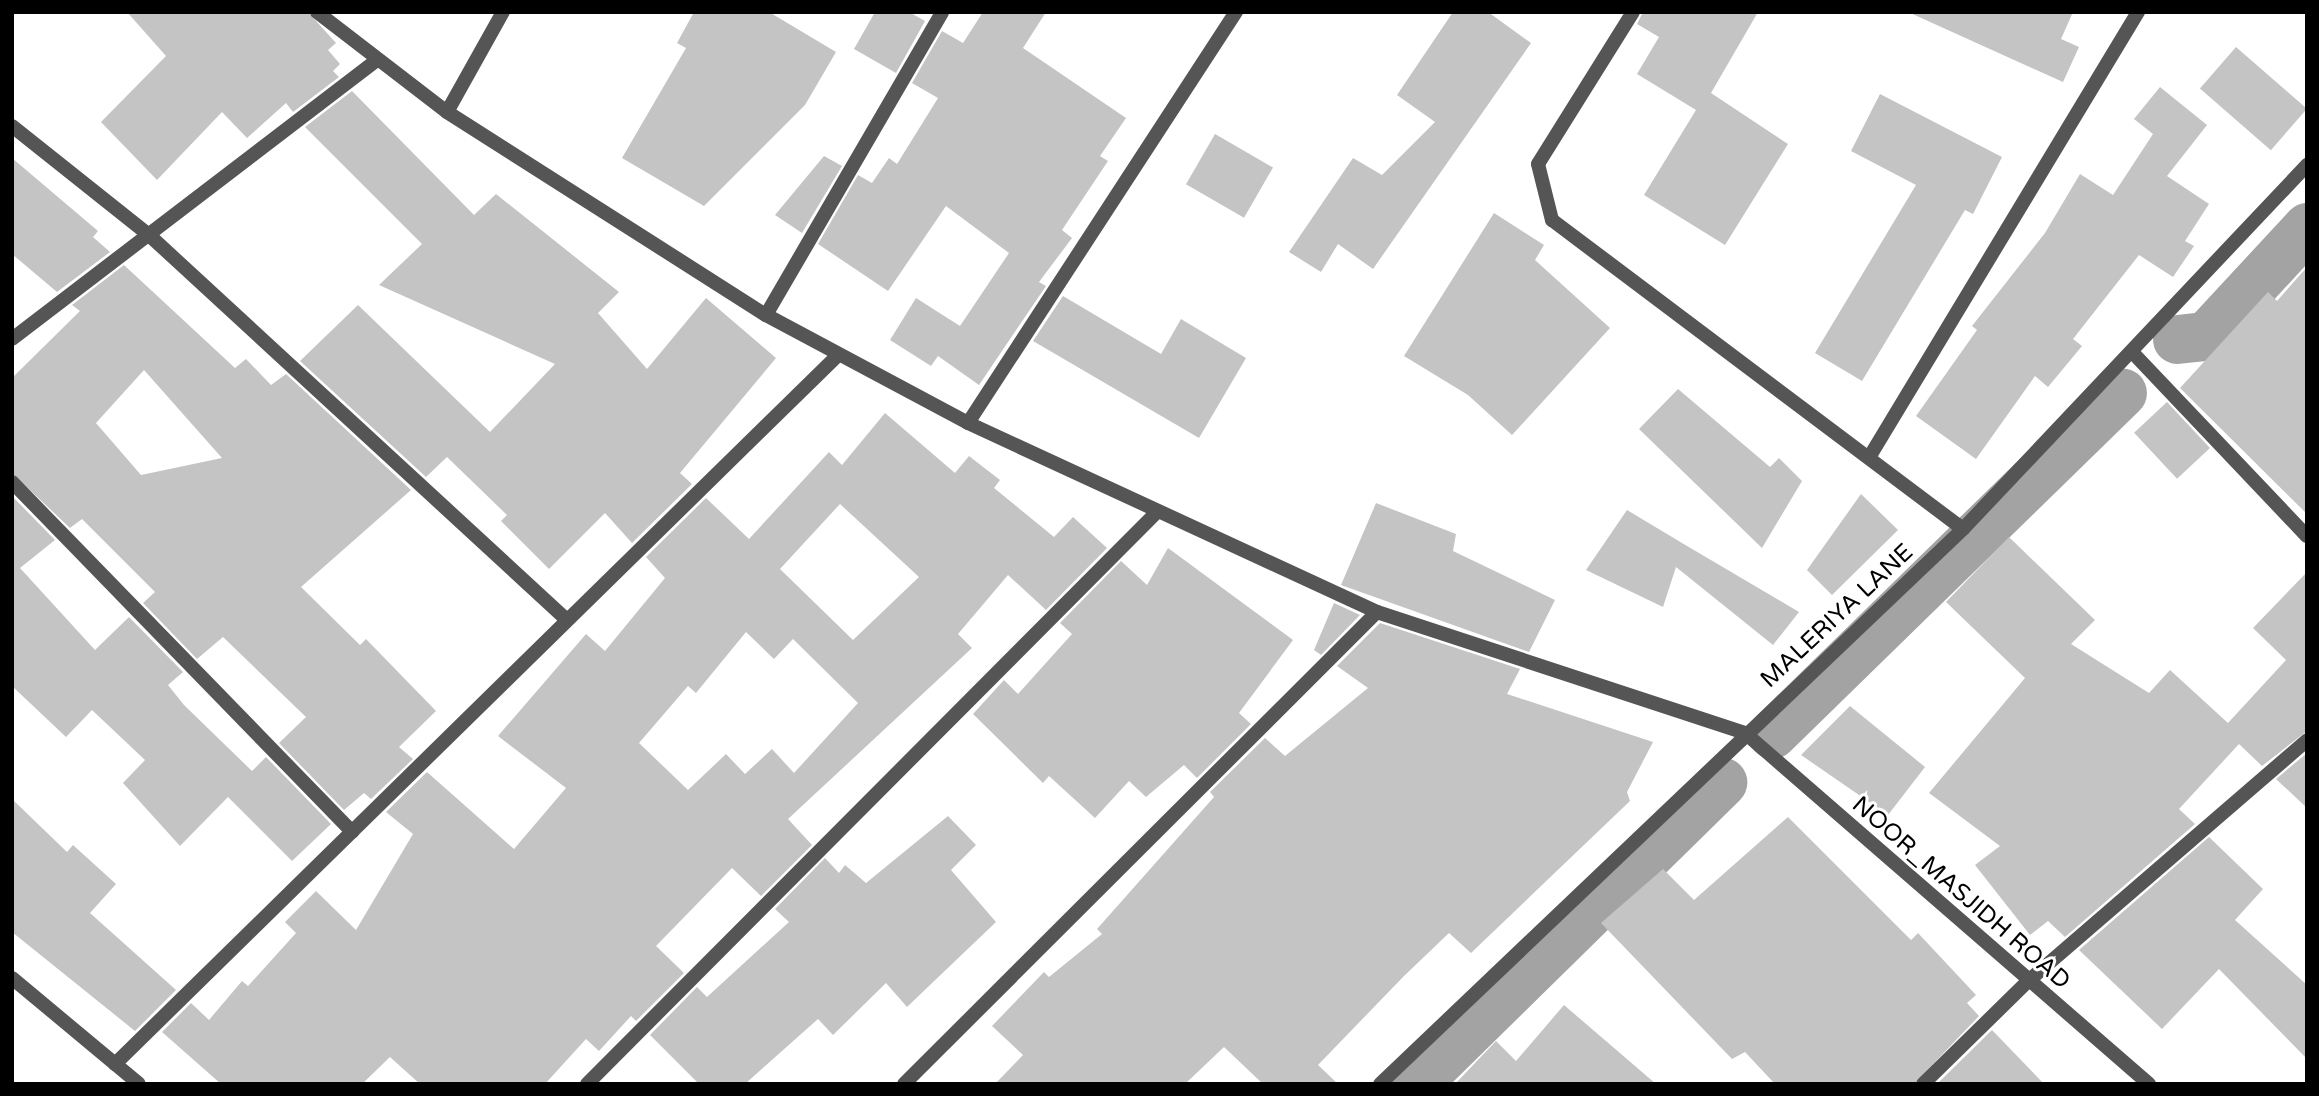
<!DOCTYPE html>
<style>
body{margin:0}
#map{position:relative;width:2319px;height:1096px;overflow:hidden;background:#fff;font-family:"Varela Round",sans-serif}
div>[style]{position:absolute}
[style*='--x']{left:calc(var(--x)*1px);top:calc(var(--y)*1px);width:calc(var(--w)*1px);rotate:calc(var(--a)*1deg)}
.canal>*{height:49px;margin:-24.5px;padding:0 24.5px;transform-origin:24.5px;border-radius:24.5px;background:#a3a3a3}
.building>*{inset:0;background:#c4c4c4;transform-origin:0 0}
.minor>*{height:14px;margin:-7px;padding:0 7px;transform-origin:7px;border-radius:7px;background:#555}
.tertiary>*{height:14px;margin:-7px;padding:0 7px;transform-origin:7px;border-radius:7px;background:#555}
span{translate:-50% -50%;white-space:nowrap;text-align:center;line-height:1.15;-webkit-text-stroke:6px #fff;paint-order:stroke}
.street-label{font-size:24px;color:#000}
.frame{position:absolute;inset:0;border:14px solid #000;pointer-events:none}
</style>
<div id="map">
<div class="canal">
<div style="--x:2177;--y:339;--w:29;--a:-6"></div>
<div style="--x:2206;--y:336;--w:149;--a:-47.2"></div>
<div style="--x:1772;--y:734;--w:489;--a:-44.3"></div>
<div style="--x:1415;--y:1084;--w:431;--a:-44.5"></div>
</div>
<div class="building">
<div style="clip-path:polygon(127px 12px,308px 12px,336px 43px,328px 50px,340px 64px,333px 71px,339px 77px,293px 112px,286px 103px,247px 138px,222px 112px,157px 180px,101px 122px,166px 56px)"></div>
<div style="clip-path:polygon(694px 12px,769px 12px,836px 52px,805px 105px,704px 206px,622px 158px,686px 48px,677px 43px)"></div>
<div style="clip-path:polygon(875px 12px,909px 12px,925px 21px,896px 73px,854px 49px)"></div>
<div style="clip-path:polygon(983px 12px,1046px 12px,1023px 48px,1126px 118px,1100px 156px,1108px 161px,1062px 230px,1072px 238px,1039px 282px,1046px 286px,979px 385px,938px 356px,931px 366px,890px 340px,916px 298px,960px 326px,1009px 253px,946px 206px,888px 291px,818px 244px,858px 175px,872px 183px,889px 158px,897px 164px,938px 98px,912px 83px,942px 31px,963px 43px)"></div>
<div style="clip-path:polygon(1453px 12px,1488px 12px,1531px 43px,1373px 269px,1338px 244px,1321px 272px,1289px 252px,1353px 158px,1382px 175px,1435px 122px,1397px 95px)"></div>
<div style="clip-path:polygon(1643px 12px,1758px 12px,1711px 93px,1788px 144px,1725px 245px,1644px 195px,1696px 110px,1637px 74px,1659px 37px,1637px 24px)"></div>
<div style="clip-path:polygon(1908px 12px,2073px 12px,2061px 39px,2079px 47px,2063px 82px)"></div>
<div style="left:2236px;top:47px;width:94px;height:55px;rotate:41deg"></div>
<div style="clip-path:polygon(2160px 87px,2207px 125px,2167px 176px,2209px 204px,2185px 241px,2194px 246px,2173px 277px,2139px 255px,2073px 339px,2082px 346px,2048px 387px,2035px 376px,1976px 459px,1916px 416px,1977px 330px,1972px 326px,2045px 233px,2080px 174px,2113px 195px,2153px 134px,2134px 119px)"></div>
<div style="clip-path:polygon(352px 91px,474px 215px,496px 194px,619px 292px,598px 313px,647px 369px,706px 298px,776px 358px,680px 473px,692px 484px,632px 543px,605px 513px,549px 569px,501px 521px,507px 515px,447px 457px,426px 477px,300px 361px,358px 305px,490px 432px,555px 364px,379px 285px,422px 244px,305px 127px)"></div>
<div style="clip-path:polygon(1880px 94px,2002px 157px,1973px 214px,1965px 210px,1862px 381px,1815px 353px,1916px 185px,1851px 151px)"></div>
<div style="left:1215px;top:134px;width:67px;height:58px;rotate:30deg"></div>
<div style="clip-path:polygon(824px 156px,842px 166px,802px 233px,775px 215px)"></div>
<div style="clip-path:polygon(12px 158px,98px 231px,93px 237px,110px 252px,57px 292px,12px 254px)"></div>
<div style="clip-path:polygon(1494px 213px,1544px 245px,1535px 260px,1610px 328px,1512px 435px,1468px 395px,1404px 356px)"></div>
<div style="clip-path:polygon(evenodd,124px 265px,235px 368px,246px 359px,271px 385px,286px 374px,411px 490px,301px 587px,360px 645px,366px 639px,436px 711px,399px 747px,413px 759px,371px 799px,364px 793px,344px 810px,279px 743px,306px 717px,223px 637px,197px 659px,143px 603px,155px 592px,82px 519px,70px 528px,12px 473px,12px 378px,80px 311px,72px 305px,124px 265px,144px 370px,222px 458px,141px 475px,96px 423px,144px 370px)"></div>
<div style="clip-path:polygon(2307px 267px,2307px 514px,2180px 388px,2268px 292px,2277px 301px)"></div>
<div style="clip-path:polygon(1063px 296px,1161px 354px,1181px 319px,1246px 358px,1199px 438px,1033px 341px)"></div>
<div style="clip-path:polygon(1678px 389px,1770px 467px,1779px 458px,1802px 481px,1762px 548px,1639px 429px)"></div>
<div style="left:2167px;top:402px;width:63px;height:45px;rotate:47deg"></div>
<div style="clip-path:polygon(evenodd,885px 413px,955px 473px,969px 456px,1000px 480px,994px 488px,1054px 537px,1073px 517px,1107px 548px,1046px 610px,1008px 575px,958px 634px,972px 648px,788px 819px,812px 845px,761px 896px,732px 868px,656px 946px,684px 973px,636px 1021px,631px 1016px,599px 1051px,586px 1039px,545px 1084px,420px 1084px,390px 1057px,362px 1084px,221px 1084px,162px 1032px,191px 1003px,209px 1020px,242px 981px,248px 986px,296px 933px,285px 922px,316px 891px,356px 930px,413px 834px,386px 812px,427px 772px,514px 849px,566px 788px,498px 736px,586px 634px,605px 651px,665px 578px,646px 557px,706px 498px,749px 539px,829px 452px,842px 465px,885px 413px,840px 504px,919px 577px,853px 640px,780px 569px,840px 504px,885px 413px,746px 632px,774px 659px,793px 639px,858px 703px,794px 773px,772px 749px,745px 774px,726px 754px,688px 790px,639px 743px,688px 686px,696px 693px,746px 632px)"></div>
<div style="clip-path:polygon(1861px 494px,1898px 530px,1832px 595px,1807px 570px)"></div>
<div style="clip-path:polygon(12px 496px,55px 540px,20px 568px,95px 650px,129px 617px,183px 672px,168px 685px,184px 705px,252px 771px,266px 757px,331px 824px,292px 861px,228px 797px,180px 846px,123px 783px,145px 760px,92px 710px,66px 737px,12px 686px)"></div>
<div style="clip-path:polygon(1376px 503px,1456px 534px,1453px 551px,1555px 600px,1529px 652px,1341px 585px)"></div>
<div style="clip-path:polygon(1627px 510px,1682px 543px,1799px 612px,1773px 645px,1676px 567px,1663px 607px,1586px 570px)"></div>
<div style="clip-path:polygon(2009px 537px,2095px 620px,2071px 644px,2149px 693px,2170px 670px,2228px 723px,2286px 660px,2253px 628px,2307px 572px,2307px 731px,2262px 766px,2239px 744px,2179px 809px,2195px 824px,2065px 937px,2048px 921px,2030px 935px,1975px 865px,2000px 846px,1929px 793px,2025px 678px,1946px 602px)"></div>
<div style="clip-path:polygon(1168px 548px,1293px 640px,1239px 713px,1251px 724px,1197px 778px,1184px 765px,1146px 797px,1129px 781px,1095px 818px,1049px 776px,1043px 783px,973px 714px,1004px 680px,1018px 694px,1072px 634px,1060px 623px,1121px 561px,1147px 585px)"></div>
<div style="clip-path:polygon(1334px 603px,1360px 615px,1321px 655px,1314px 650px)"></div>
<div style="clip-path:polygon(1380px 623px,1520px 669px,1507px 694px,1653px 742px,1627px 792px,1630px 801px,1471px 953px,1449px 933px,1404px 976px,1318px 1065px,1338px 1084px,1263px 1084px,1224px 1047px,1185px 1084px,995px 1084px,1023px 1055px,992px 1026px,1044px 972px,1049px 977px,1102px 934px,1097px 929px,1214px 797px,1210px 792px,1265px 738px,1285px 756px,1368px 688px,1337px 666px)"></div>
<div style="clip-path:polygon(1850px 706px,1925px 767px,1888px 815px,1801px 755px)"></div>
<div style="clip-path:polygon(2307px 753px,2307px 808px,2276px 779px)"></div>
<div style="clip-path:polygon(12px 799px,67px 852px,73px 845px,116px 884px,90px 913px,176px 990px,135px 1031px,12px 932px)"></div>
<div style="clip-path:polygon(948px 816px,976px 845px,951px 870px,996px 922px,907px 1007px,886px 983px,833px 1035px,818px 1019px,745px 1084px,699px 1084px,650px 1035px,697px 987px,707px 997px,789px 922px,775px 909px,825px 858px,839px 873px,845px 865px,866px 883px)"></div>
<div style="clip-path:polygon(1788px 817px,1911px 940px,1918px 933px,1976px 995px,1967px 1003px,1979px 1016px,1914px 1084px,1775px 1084px,1745px 1052px,1732px 1059px,1601px 923px,1663px 869px,1694px 900px)"></div>
<div style="clip-path:polygon(2209px 837px,2263px 889px,2235px 920px,2307px 985px,2307px 1059px,2219px 969px,2162px 1029px,2079px 950px)"></div>
<div style="clip-path:polygon(1564px 1005px,1656px 1084px,1455px 1084px,1496px 1041px,1516px 1061px)"></div>
<div style="clip-path:polygon(1992px 1030px,2044px 1084px,1937px 1084px)"></div>
</div>
<div class="minor">
<div style="--x:317;--y:12;--w:164;--a:37.6"></div>
<div style="--x:447;--y:112;--w:378;--a:32.5"></div>
<div style="--x:766;--y:315;--w:229;--a:28.1"></div>
<div style="--x:968;--y:423;--w:451;--a:24.8"></div>
<div style="--x:1377;--y:612;--w:387;--a:18.2"></div>
<div style="--x:1745;--y:733;--w:535;--a:40.98"></div>
<div style="--x:1633;--y:12;--w:179;--a:122"></div>
<div style="--x:1538;--y:164;--w:58;--a:76"></div>
<div style="--x:1552;--y:220;--w:514;--a:36.94"></div>
<div style="--x:447;--y:112;--w:115;--a:-60.8"></div>
<div style="--x:12;--y:126;--w:175;--a:38.5"></div>
<div style="--x:149;--y:235;--w:568;--a:42.65"></div>
<div style="--x:766;--y:315;--w:350;--a:-59.8"></div>
<div style="--x:12;--y:339;--w:459;--a:-37.4"></div>
<div style="--x:2134;--y:354;--w:251;--a:46.5"></div>
<div style="--x:968;--y:423;--w:491;--a:-56.9"></div>
<div style="--x:1870;--y:456;--w:519;--a:-58.88"></div>
<div style="--x:12;--y:482;--w:488;--a:45.8"></div>
<div style="--x:115;--y:1064;--w:1011;--a:-44.44"></div>
<div style="--x:587;--y:1084;--w:808;--a:-45.1"></div>
<div style="--x:904;--y:1084;--w:668;--a:-44.94"></div>
<div style="--x:1380;--y:1084;--w:805;--a:-43.59"></div>
<div style="--x:1963;--y:529;--w:501;--a:-46.62"></div>
<div style="--x:1923;--y:1084;--w:146;--a:-44.4"></div>
<div style="--x:2027;--y:982;--w:370;--a:-40.8"></div>
</div>
<div class="tertiary">
<div style="--x:12;--y:978;--w:165;--a:39.8"></div>
</div>
<div class="street-label">
<span style="left:1837px;top:616px;rotate:-43deg">MALERIYA LANE</span>
<span style="left:1961px;top:893px;rotate:41deg">NOOR_MASJIDH ROAD</span>
</div>
<div class="frame"></div>
</div>
